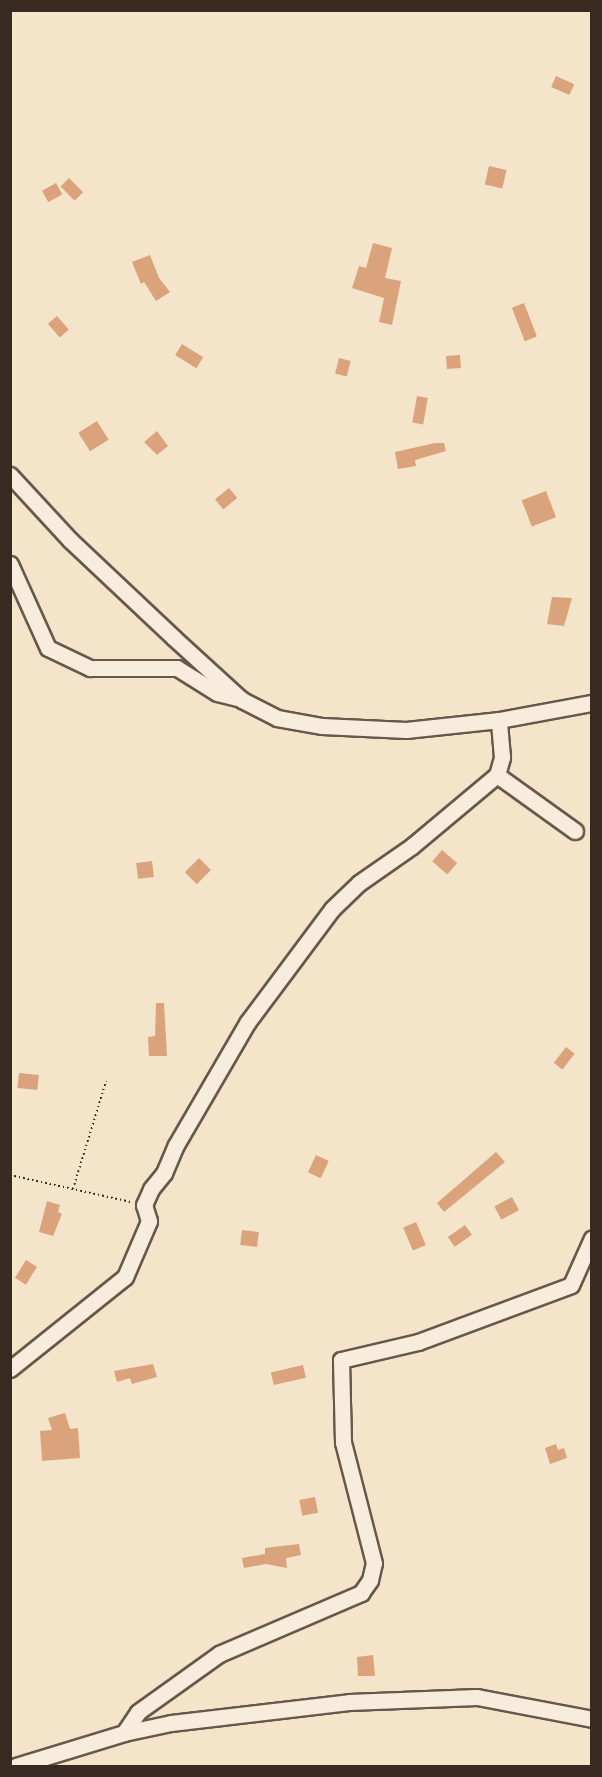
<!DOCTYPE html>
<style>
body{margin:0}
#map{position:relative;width:602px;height:1777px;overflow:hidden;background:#f4e4ca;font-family:"IM FELL English",serif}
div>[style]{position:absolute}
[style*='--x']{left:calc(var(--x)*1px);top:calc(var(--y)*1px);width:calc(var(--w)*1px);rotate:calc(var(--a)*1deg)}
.building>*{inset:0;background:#daa37c;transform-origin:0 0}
.path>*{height:2px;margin-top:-1px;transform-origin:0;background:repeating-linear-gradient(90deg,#382a21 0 1.5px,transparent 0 4.5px)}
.roads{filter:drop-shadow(2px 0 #67584b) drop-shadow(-2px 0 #67584b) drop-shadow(0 2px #67584b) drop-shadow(0 -2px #67584b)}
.minor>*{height:15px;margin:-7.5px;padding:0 7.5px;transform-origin:7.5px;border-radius:7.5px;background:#f8eddd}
span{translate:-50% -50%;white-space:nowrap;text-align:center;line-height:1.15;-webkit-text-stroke:6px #f8eddd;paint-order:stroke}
.frame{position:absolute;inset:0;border:12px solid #382a21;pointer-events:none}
</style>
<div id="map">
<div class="building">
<div style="left:556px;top:76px;width:20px;height:12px;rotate:24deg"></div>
<div style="left:489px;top:166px;width:18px;height:19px;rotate:13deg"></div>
<div style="left:69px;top:178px;width:20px;height:12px;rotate:45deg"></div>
<div style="left:56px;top:183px;width:13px;height:16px;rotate:61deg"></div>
<div style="clip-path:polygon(373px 243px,392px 248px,385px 278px,401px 281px,392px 325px,379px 322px,384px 298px,352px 288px,359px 266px,366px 268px)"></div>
<div style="clip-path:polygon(150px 255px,159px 278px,170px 292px,156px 301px,144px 282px,141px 284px,132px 262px)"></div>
<div style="left:524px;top:303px;width:36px;height:13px;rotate:69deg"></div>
<div style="left:57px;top:316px;width:18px;height:12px;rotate:49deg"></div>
<div style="left:182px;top:344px;width:25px;height:13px;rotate:32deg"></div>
<div style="left:460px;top:355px;width:13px;height:14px;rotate:86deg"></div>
<div style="left:339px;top:358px;width:12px;height:16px;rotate:14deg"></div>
<div style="left:417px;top:396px;width:11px;height:27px;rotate:10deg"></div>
<div style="left:97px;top:421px;width:22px;height:22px;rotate:58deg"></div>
<div style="clip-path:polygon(157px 431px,168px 446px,157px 455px,144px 442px)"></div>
<div style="clip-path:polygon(435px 443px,444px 443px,446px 451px,415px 460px,416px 466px,398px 469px,395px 452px)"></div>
<div style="left:229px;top:488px;width:13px;height:18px;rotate:51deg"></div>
<div style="left:546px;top:491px;width:28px;height:26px;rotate:69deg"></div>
<div style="clip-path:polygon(552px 597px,572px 598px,564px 626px,547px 624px)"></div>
<div style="left:442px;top:850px;width:20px;height:15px;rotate:41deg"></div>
<div style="left:199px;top:858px;width:17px;height:20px;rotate:45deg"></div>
<div style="left:152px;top:861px;width:16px;height:16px;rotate:83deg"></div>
<div style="clip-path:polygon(156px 1003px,164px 1003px,167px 1056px,149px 1056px,148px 1037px,155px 1036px)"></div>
<div style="left:566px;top:1047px;width:11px;height:20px;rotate:38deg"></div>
<div style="left:19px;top:1073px;width:20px;height:15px;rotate:6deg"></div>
<div style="clip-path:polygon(496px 1152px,505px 1162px,444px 1212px,437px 1203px)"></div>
<div style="left:316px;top:1155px;width:14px;height:19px;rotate:25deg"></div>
<div style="left:512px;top:1197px;width:15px;height:20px;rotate:62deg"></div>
<div style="clip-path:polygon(47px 1201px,60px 1205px,58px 1212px,62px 1214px,53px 1236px,39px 1232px)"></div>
<div style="left:416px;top:1222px;width:25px;height:14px;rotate:67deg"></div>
<div style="left:465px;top:1225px;width:12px;height:21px;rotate:55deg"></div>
<div style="left:242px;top:1230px;width:17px;height:15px;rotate:7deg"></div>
<div style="left:26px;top:1260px;width:13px;height:21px;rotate:32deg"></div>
<div style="clip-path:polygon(153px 1364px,157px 1377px,132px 1384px,130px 1378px,117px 1382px,114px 1371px)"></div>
<div style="left:303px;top:1365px;width:13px;height:33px;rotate:77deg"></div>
<div style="clip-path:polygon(65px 1413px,70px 1429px,78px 1428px,80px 1458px,42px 1461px,40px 1431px,52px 1430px,48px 1418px)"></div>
<div style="clip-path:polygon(556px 1444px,558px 1450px,564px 1448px,567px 1458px,550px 1464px,545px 1448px)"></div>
<div style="left:315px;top:1497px;width:16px;height:16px;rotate:79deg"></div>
<div style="clip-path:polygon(299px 1544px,301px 1555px,286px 1558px,287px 1568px,266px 1564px,244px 1568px,242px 1558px,265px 1554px,265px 1548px)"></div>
<div style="clip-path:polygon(373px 1655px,375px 1676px,358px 1676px,357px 1657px)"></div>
</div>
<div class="path">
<div style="--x:10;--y:1175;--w:124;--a:12.6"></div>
<div style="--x:73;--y:1189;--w:113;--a:-73"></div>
</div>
<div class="roads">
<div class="minor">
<div style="--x:10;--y:475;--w:88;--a:47.3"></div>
<div style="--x:70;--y:540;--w:143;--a:43.3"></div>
<div style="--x:174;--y:638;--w:92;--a:42.4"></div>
<div style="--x:242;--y:700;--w:39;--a:27"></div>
<div style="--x:277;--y:718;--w:46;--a:10.1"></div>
<div style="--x:322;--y:726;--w:84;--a:2.7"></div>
<div style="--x:406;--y:730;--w:94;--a:-6.1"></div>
<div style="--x:10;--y:564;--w:92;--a:65.7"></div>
<div style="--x:48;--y:648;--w:47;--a:25.5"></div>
<div style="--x:90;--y:668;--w:87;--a:0"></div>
<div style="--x:177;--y:668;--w:47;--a:32"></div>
<div style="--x:217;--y:693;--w:25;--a:14"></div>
<div style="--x:497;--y:775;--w:96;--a:35.7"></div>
<div style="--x:10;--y:1369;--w:147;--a:-38.7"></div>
<div style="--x:125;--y:1277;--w:61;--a:-66.8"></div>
<div style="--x:149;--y:1221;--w:17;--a:-107"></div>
<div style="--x:144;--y:1205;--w:17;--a:-66"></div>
<div style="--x:151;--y:1189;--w:21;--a:-51"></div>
<div style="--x:164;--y:1173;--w:30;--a:-67"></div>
<div style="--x:176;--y:1145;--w:141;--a:-59.8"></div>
<div style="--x:247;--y:1023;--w:142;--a:-53.3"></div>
<div style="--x:332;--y:909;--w:37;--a:-44"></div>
<div style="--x:359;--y:883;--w:65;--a:-34.9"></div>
<div style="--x:412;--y:846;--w:111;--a:-39.9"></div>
<div style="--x:497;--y:775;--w:19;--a:-74"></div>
<div style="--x:502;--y:757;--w:37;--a:-95"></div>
<div style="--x:499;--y:720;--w:95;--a:-10.4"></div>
<div style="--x:124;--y:1733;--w:25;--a:-56"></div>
<div style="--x:138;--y:1712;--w:100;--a:-35.6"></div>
<div style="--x:219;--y:1654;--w:155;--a:-23.2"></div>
<div style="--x:361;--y:1593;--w:16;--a:-55"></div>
<div style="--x:370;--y:1580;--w:17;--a:-77"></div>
<div style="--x:374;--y:1563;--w:125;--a:-104.4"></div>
<div style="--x:343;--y:1442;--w:82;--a:-91.4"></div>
<div style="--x:341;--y:1360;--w:79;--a:-13.2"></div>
<div style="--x:418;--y:1342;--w:163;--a:-20.4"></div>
<div style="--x:571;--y:1285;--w:51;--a:-65.9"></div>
<div style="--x:16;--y:1766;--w:113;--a:-17"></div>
<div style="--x:124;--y:1733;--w:48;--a:-12"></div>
<div style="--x:171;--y:1723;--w:179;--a:-6.7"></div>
<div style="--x:349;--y:1702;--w:128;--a:-2.2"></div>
<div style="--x:477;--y:1697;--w:117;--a:10.8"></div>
</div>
</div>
<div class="frame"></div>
</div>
